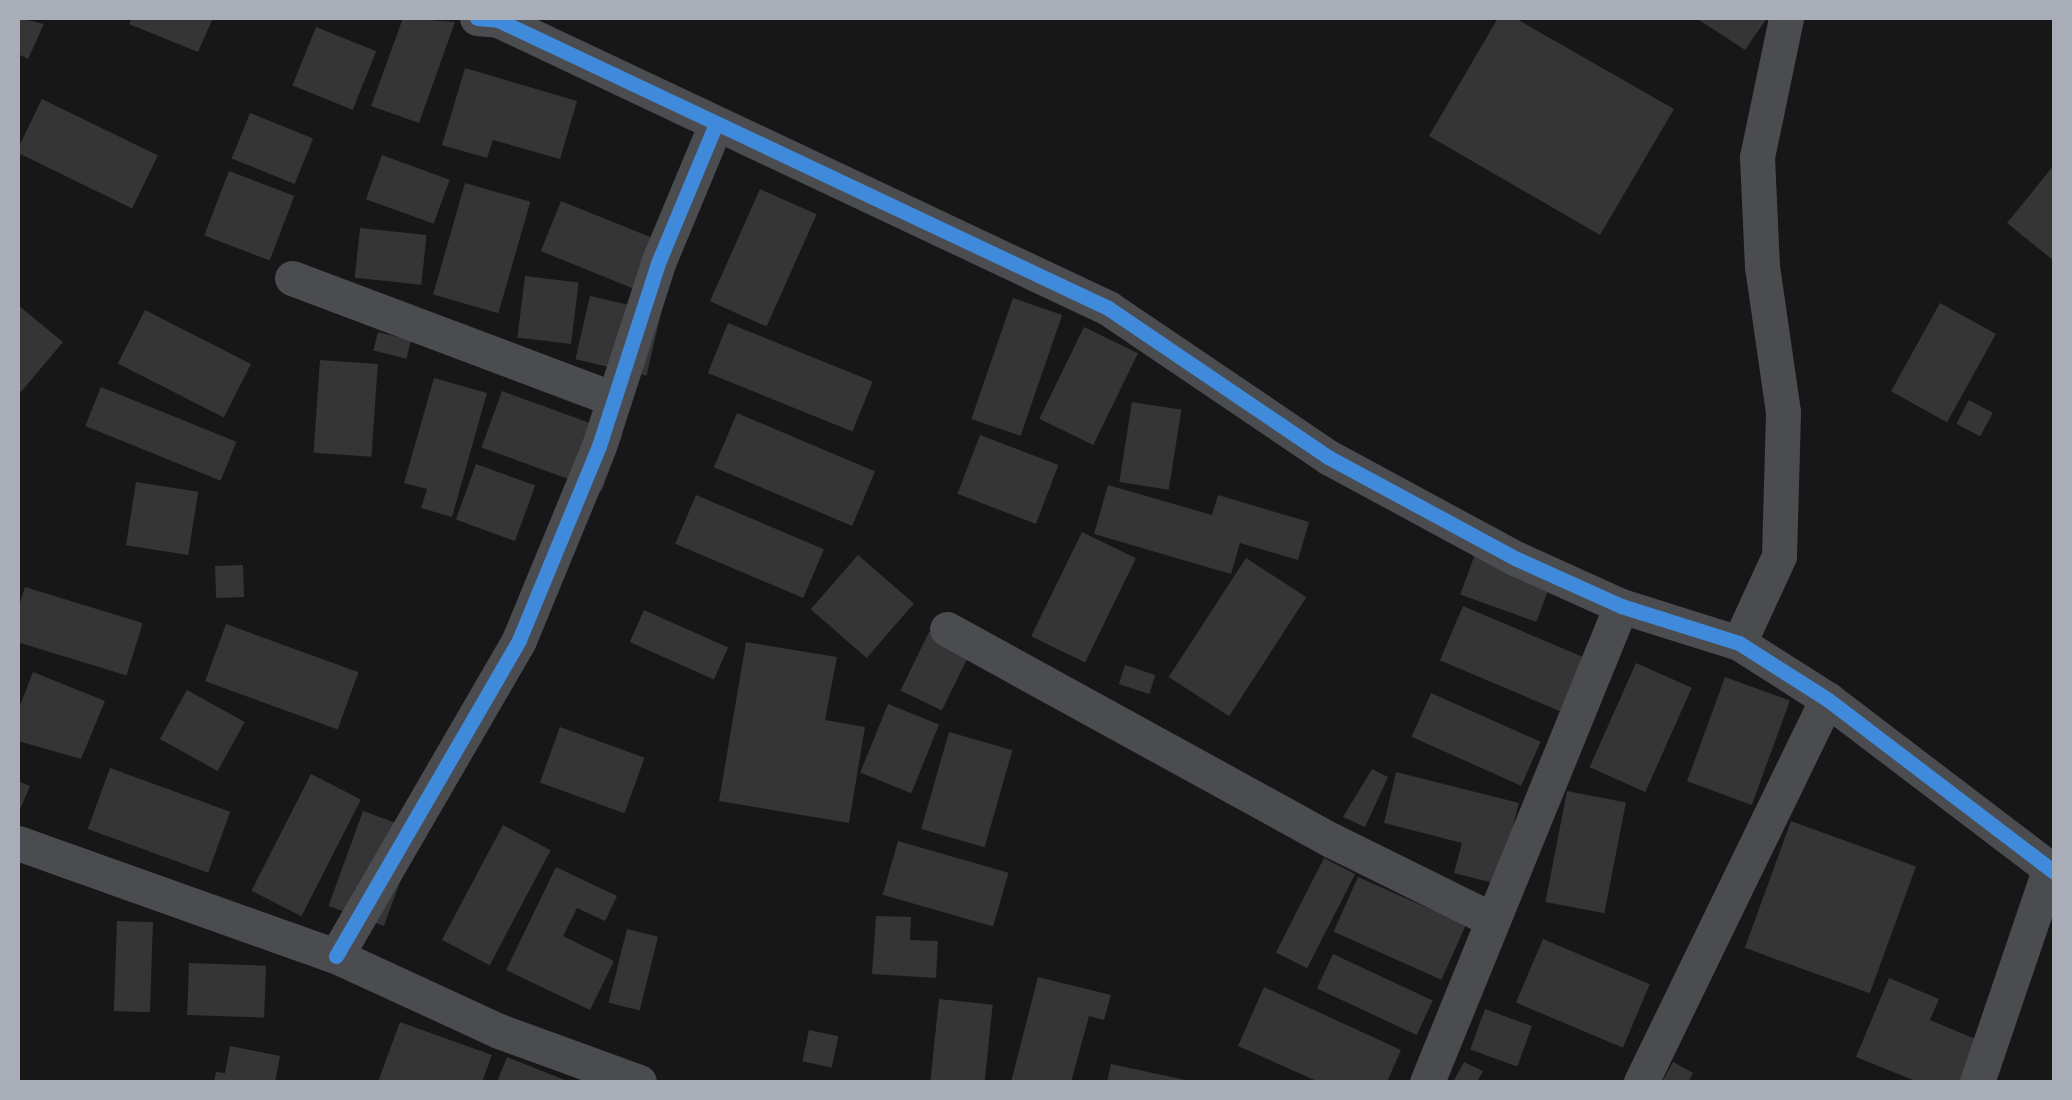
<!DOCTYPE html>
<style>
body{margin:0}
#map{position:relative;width:2072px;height:1100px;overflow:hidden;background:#171717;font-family:"Public Sans",sans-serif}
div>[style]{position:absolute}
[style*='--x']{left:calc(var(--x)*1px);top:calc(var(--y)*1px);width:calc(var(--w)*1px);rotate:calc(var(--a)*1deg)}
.building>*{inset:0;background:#353536;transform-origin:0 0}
.street>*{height:35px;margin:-17.5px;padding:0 17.5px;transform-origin:17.5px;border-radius:17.5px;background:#4b4c50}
.cycleway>*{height:15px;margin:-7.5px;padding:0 7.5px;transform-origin:7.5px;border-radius:7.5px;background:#408adc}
span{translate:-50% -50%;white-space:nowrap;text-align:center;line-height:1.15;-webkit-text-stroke:8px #111113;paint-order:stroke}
.frame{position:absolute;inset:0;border:20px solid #a8adb8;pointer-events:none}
</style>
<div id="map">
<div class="building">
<div style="clip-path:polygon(18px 18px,44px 24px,28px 59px,18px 54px)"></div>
<div style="clip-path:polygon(132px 18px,213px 18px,198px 52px,129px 24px)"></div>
<div style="clip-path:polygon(403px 18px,455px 22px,419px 123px,371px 106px)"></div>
<div style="clip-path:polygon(1498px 18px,1515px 18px,1674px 109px,1600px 235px,1429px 136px)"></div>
<div style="clip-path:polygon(1696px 18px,1767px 18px,1745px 50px)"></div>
<div style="left:316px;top:27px;width:65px;height:63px;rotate:22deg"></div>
<div style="clip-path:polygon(465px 68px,577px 101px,560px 159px,493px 140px,487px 158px,442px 145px)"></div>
<div style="left:42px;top:99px;width:129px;height:59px;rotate:26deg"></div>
<div style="left:250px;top:113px;width:68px;height:49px;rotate:22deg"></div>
<div style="left:382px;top:155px;width:72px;height:47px;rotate:20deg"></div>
<div style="clip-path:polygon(2054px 165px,2054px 261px,2007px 223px)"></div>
<div style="left:229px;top:171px;width:70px;height:69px;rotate:21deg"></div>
<div style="left:465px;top:183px;width:68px;height:116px;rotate:16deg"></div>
<div style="left:760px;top:189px;width:62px;height:123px;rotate:24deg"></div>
<div style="left:561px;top:201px;width:115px;height:54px;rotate:22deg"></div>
<div style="left:360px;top:228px;width:67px;height:50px;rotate:6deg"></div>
<div style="left:525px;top:276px;width:54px;height:62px;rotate:7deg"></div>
<div style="left:590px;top:296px;width:73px;height:65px;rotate:13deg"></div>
<div style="left:1013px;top:298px;width:52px;height:128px;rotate:19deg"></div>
<div style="left:1940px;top:303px;width:64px;height:101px;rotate:29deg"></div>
<div style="clip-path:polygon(18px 305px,63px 342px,21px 392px,18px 388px)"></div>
<div style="left:145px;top:310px;width:119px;height:60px;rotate:27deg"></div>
<div style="left:728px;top:323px;width:156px;height:54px;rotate:22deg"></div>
<div style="left:1084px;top:327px;width:60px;height:102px;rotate:26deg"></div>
<div style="left:378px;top:332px;width:34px;height:19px;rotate:14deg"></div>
<div style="left:320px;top:360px;width:58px;height:93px;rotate:4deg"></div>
<div style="clip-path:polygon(434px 378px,487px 393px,452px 517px,421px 508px,427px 489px,404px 483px)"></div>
<div style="left:101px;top:387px;width:146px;height:42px;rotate:22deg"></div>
<div style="left:502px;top:391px;width:128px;height:60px;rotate:20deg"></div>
<div style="left:1969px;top:400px;width:27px;height:27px;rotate:28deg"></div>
<div style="left:1132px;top:402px;width:50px;height:81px;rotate:9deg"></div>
<div style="left:737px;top:413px;width:150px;height:59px;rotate:23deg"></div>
<div style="left:980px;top:435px;width:84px;height:63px;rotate:21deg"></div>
<div style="left:476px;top:464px;width:63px;height:59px;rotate:20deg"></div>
<div style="left:136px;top:482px;width:63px;height:64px;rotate:9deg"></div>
<div style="clip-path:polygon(1108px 485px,1212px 515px,1218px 495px,1309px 522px,1298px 560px,1240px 543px,1231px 574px,1094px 534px)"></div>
<div style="left:696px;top:495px;width:139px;height:53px;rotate:23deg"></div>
<div style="left:1082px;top:532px;width:60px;height:116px;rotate:26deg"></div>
<div style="left:1475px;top:554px;width:81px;height:43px;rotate:20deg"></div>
<div style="left:858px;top:555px;width:74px;height:72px;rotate:41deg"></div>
<div style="left:1246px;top:558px;width:72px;height:142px;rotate:33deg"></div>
<div style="left:243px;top:565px;width:32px;height:28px;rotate:88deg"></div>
<div style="left:25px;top:587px;width:123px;height:55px;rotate:17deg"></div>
<div style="left:1463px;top:606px;width:135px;height:59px;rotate:23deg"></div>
<div style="left:644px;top:610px;width:92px;height:35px;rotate:24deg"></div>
<div style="left:226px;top:624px;width:141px;height:61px;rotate:20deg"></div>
<div style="left:929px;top:632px;width:46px;height:65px;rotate:26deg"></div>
<div style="clip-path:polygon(746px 642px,837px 657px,825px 720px,865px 727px,849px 823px,719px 801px)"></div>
<div style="left:1636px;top:663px;width:61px;height:114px;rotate:24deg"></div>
<div style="left:1125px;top:665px;width:32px;height:20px;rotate:18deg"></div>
<div style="clip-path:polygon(33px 672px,105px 701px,81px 759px,18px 741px,18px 711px)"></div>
<div style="left:1725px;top:677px;width:69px;height:111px;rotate:20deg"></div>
<div style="left:187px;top:690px;width:66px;height:56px;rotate:29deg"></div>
<div style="left:1431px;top:693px;width:120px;height:48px;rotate:24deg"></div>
<div style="left:888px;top:704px;width:55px;height:74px;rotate:22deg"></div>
<div style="left:560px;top:727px;width:90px;height:59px;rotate:20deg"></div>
<div style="left:949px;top:732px;width:66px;height:101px;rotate:16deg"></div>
<div style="left:110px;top:768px;width:128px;height:65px;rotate:20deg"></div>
<div style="clip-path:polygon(1372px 769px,1388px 777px,1365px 827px,1343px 817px)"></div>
<div style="clip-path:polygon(1396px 772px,1519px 803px,1498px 884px,1454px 873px,1462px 843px,1384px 823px)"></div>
<div style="left:311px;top:774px;width:56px;height:131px;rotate:27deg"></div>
<div style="clip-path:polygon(18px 781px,30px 786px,18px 814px)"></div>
<div style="left:1567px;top:791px;width:60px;height:113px;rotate:11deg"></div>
<div style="left:363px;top:811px;width:59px;height:101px;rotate:20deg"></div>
<div style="left:1791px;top:821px;width:133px;height:135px;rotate:20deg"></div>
<div style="left:503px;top:825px;width:54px;height:130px;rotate:28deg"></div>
<div style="left:898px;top:841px;width:115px;height:56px;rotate:16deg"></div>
<div style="left:1324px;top:858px;width:35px;height:106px;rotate:27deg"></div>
<div style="clip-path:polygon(556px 867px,617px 896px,605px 921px,577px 908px,563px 936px,614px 961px,590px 1010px,506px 970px)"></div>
<div style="left:1358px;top:877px;width:118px;height:60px;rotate:24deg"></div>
<div style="clip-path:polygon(876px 916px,911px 917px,910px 940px,938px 941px,936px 978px,872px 974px)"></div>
<div style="left:117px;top:921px;width:36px;height:90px;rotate:2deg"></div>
<div style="left:627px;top:929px;width:32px;height:76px;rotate:14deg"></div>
<div style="left:1543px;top:939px;width:116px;height:69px;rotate:23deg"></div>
<div style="left:1333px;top:954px;width:110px;height:38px;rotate:25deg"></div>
<div style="left:189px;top:963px;width:77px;height:52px;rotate:2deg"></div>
<div style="clip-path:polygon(1038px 977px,1111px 995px,1104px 1020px,1089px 1016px,1071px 1082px,1011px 1082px)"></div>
<div style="clip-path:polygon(1889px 978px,1939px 999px,1930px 1020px,1985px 1043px,1968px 1082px,1918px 1082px,1856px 1057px)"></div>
<div style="clip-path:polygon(1264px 987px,1401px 1050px,1387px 1082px,1319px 1082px,1238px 1046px)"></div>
<div style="left:939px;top:999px;width:54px;height:83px;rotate:6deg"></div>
<div style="left:1485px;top:1009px;width:50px;height:43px;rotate:20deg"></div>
<div style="clip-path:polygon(400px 1022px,492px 1055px,482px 1082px,378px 1082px)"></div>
<div style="left:809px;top:1030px;width:30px;height:32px;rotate:12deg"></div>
<div style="clip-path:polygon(230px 1046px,280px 1056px,275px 1082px,214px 1082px,216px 1072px,225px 1073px)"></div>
<div style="clip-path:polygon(507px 1057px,570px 1082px,497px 1082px)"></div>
<div style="clip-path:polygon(1464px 1062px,1483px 1071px,1477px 1082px,1453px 1082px)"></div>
<div style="clip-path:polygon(1673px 1062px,1693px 1073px,1688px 1082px,1663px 1080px)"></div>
<div style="clip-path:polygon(1111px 1064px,1190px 1081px,1190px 1082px,1107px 1082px)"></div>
</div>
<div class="street">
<div style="--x:477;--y:18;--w:21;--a:5"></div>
<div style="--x:498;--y:20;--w:675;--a:25.27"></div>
<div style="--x:1108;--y:308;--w:266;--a:34.1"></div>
<div style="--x:1328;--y:457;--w:215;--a:28.4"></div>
<div style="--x:1517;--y:559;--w:114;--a:24.3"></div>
<div style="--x:1621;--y:606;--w:124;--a:17.4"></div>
<div style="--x:1739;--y:643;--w:104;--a:32.5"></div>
<div style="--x:1827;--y:699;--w:285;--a:37.3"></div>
<div style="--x:292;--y:278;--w:344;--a:20.6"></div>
<div style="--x:947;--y:629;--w:440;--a:28.8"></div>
<div style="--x:1333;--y:841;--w:176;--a:26.3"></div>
<div style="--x:1739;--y:643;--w:96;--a:-65.3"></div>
<div style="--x:1779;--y:556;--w:144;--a:-88.4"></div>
<div style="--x:1783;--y:412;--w:147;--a:-98.2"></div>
<div style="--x:1762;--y:267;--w:110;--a:-92.6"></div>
<div style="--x:1757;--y:157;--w:142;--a:-78.2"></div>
<div style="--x:18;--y:843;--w:337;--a:19.6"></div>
<div style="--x:336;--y:956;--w:179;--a:24.7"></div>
<div style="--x:499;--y:1031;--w:149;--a:20"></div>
<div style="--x:336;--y:956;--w:365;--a:-59.9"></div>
<div style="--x:519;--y:640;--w:210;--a:-67.6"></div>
<div style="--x:599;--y:446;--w:192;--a:-72.1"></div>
<div style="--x:658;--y:263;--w:148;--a:-67.4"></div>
<div style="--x:1427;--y:1082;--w:514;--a:-67.83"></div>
<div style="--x:1641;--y:1082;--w:426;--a:-64.1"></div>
<div style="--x:1977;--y:1082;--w:224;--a:-71.2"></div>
</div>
<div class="cycleway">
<div style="--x:477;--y:18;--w:21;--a:5"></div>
<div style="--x:498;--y:20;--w:675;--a:25.27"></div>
<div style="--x:1108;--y:308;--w:266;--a:34.1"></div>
<div style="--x:1328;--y:457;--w:215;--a:28.4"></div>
<div style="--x:1517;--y:559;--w:114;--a:24.3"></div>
<div style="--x:1621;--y:606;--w:124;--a:17.4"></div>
<div style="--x:1739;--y:643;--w:104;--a:32.5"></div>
<div style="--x:1827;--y:699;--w:285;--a:37.3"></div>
<div style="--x:336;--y:956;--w:365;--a:-59.9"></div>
<div style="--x:519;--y:640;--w:210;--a:-67.6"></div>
<div style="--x:599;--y:446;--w:192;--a:-72.1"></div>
<div style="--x:658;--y:263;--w:148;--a:-67.4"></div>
</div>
<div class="frame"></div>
</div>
